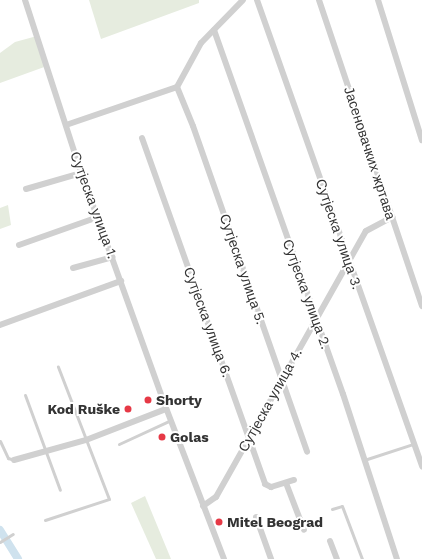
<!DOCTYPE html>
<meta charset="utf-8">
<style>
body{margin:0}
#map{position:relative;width:422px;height:559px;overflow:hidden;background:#fff;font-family:"Work Sans",sans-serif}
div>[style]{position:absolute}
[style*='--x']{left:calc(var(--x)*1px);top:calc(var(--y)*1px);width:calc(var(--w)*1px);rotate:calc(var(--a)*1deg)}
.green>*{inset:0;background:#e6ecdf}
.canal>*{height:8px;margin:-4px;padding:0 4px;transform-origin:4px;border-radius:4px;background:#cfe2ee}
.lane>*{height:3px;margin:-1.5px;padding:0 1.5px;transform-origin:1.5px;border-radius:1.5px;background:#d0d0d0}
.street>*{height:6px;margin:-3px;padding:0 3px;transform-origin:3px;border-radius:3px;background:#d0d0d0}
.dots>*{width:11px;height:11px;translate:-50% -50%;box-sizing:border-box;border:2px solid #fff;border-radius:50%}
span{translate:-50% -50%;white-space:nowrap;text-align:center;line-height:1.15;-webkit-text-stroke:4px #fff;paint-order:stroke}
.street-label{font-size:14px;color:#333}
.poi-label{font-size:14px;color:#333;font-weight:700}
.left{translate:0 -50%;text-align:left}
.right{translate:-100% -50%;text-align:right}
</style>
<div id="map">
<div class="green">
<div style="clip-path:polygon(89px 0,199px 0,199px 3px,101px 39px)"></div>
<div style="clip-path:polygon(37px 36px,47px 66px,0 83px,0 53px,15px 42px)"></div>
<div style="clip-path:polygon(8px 205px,11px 225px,0 229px,0 208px)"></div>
<div style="clip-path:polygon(145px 496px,171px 559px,156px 559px,131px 503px)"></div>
</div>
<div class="canal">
<div style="--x:0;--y:530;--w:34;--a:58"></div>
</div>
<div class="lane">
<div style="--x:25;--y:395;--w:101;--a:69.8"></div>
<div style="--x:0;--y:441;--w:19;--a:65"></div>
<div style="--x:8;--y:458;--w:6;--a:18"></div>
<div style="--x:119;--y:444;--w:57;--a:-24.8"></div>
<div style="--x:364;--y:460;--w:52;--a:-18.1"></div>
<div style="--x:332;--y:509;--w:10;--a:-17"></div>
<div style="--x:342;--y:506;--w:57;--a:69.3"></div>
<div style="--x:45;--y:520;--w:67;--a:-18.2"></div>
<div style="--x:109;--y:499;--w:142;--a:-111.1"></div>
<div style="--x:0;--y:542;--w:15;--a:-32"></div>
</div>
<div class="street">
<div style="--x:25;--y:0;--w:181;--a:72"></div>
<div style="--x:81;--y:172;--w:242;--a:70.2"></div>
<div style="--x:163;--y:400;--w:170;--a:69"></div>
<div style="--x:257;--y:0;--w:495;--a:70.5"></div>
<div style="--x:319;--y:0;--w:323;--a:71.4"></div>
<div style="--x:378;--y:0;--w:147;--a:72.6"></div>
<div style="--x:214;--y:30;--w:386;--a:70.5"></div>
<div style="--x:343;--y:394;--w:174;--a:71.9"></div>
<div style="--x:177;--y:87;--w:42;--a:67.7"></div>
<div style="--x:193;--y:126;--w:345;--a:70.7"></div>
<div style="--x:66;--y:125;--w:117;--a:-18.9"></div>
<div style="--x:177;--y:87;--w:50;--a:-61.4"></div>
<div style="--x:201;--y:43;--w:60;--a:-45.7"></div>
<div style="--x:142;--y:138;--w:367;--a:70.4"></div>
<div style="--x:265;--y:484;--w:7;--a:27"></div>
<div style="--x:271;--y:487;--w:24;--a:-17"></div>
<div style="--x:26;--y:189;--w:57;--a:-16.2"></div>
<div style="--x:19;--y:245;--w:84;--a:-19.5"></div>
<div style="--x:73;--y:268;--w:41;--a:-15.4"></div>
<div style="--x:0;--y:325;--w:129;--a:-20"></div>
<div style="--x:14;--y:460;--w:75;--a:-15.5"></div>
<div style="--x:86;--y:440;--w:86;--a:-21.2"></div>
<div style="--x:286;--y:483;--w:50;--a:69"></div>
<div style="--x:203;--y:506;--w:16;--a:-35"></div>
<div style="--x:216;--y:497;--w:305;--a:-60.6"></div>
<div style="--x:366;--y:231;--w:30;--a:-28"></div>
<div style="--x:256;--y:517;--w:45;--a:70.3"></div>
<div style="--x:330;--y:541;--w:19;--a:69"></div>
</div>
<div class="dots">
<div style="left:148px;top:400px;background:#e63946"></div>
<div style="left:128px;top:409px;background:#e63946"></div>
<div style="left:162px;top:437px;background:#e63946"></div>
<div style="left:219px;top:522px;background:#e63946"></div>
</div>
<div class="street-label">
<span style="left:370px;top:153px;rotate:72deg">Јасеновачких жртава</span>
<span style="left:94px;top:205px;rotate:70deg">Сутјеска улица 1.</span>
<span style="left:339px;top:234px;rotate:71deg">Сутјеска улица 3.</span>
<span style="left:243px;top:269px;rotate:71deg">Сутјеска улица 5.</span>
<span style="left:307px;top:294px;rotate:70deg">Сутјеска улица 2.</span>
<span style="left:208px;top:322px;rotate:70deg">Сутјеска улица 6.</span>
<span style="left:270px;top:400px;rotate:-61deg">Сутјеска улица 4.</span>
</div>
<div class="poi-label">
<span class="left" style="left:156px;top:400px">Shorty</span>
<span class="right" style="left:120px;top:409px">Kod Ruške</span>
<span class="left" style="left:170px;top:437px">Golas</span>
<span class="left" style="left:227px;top:522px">Mitel Beograd</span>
</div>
</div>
